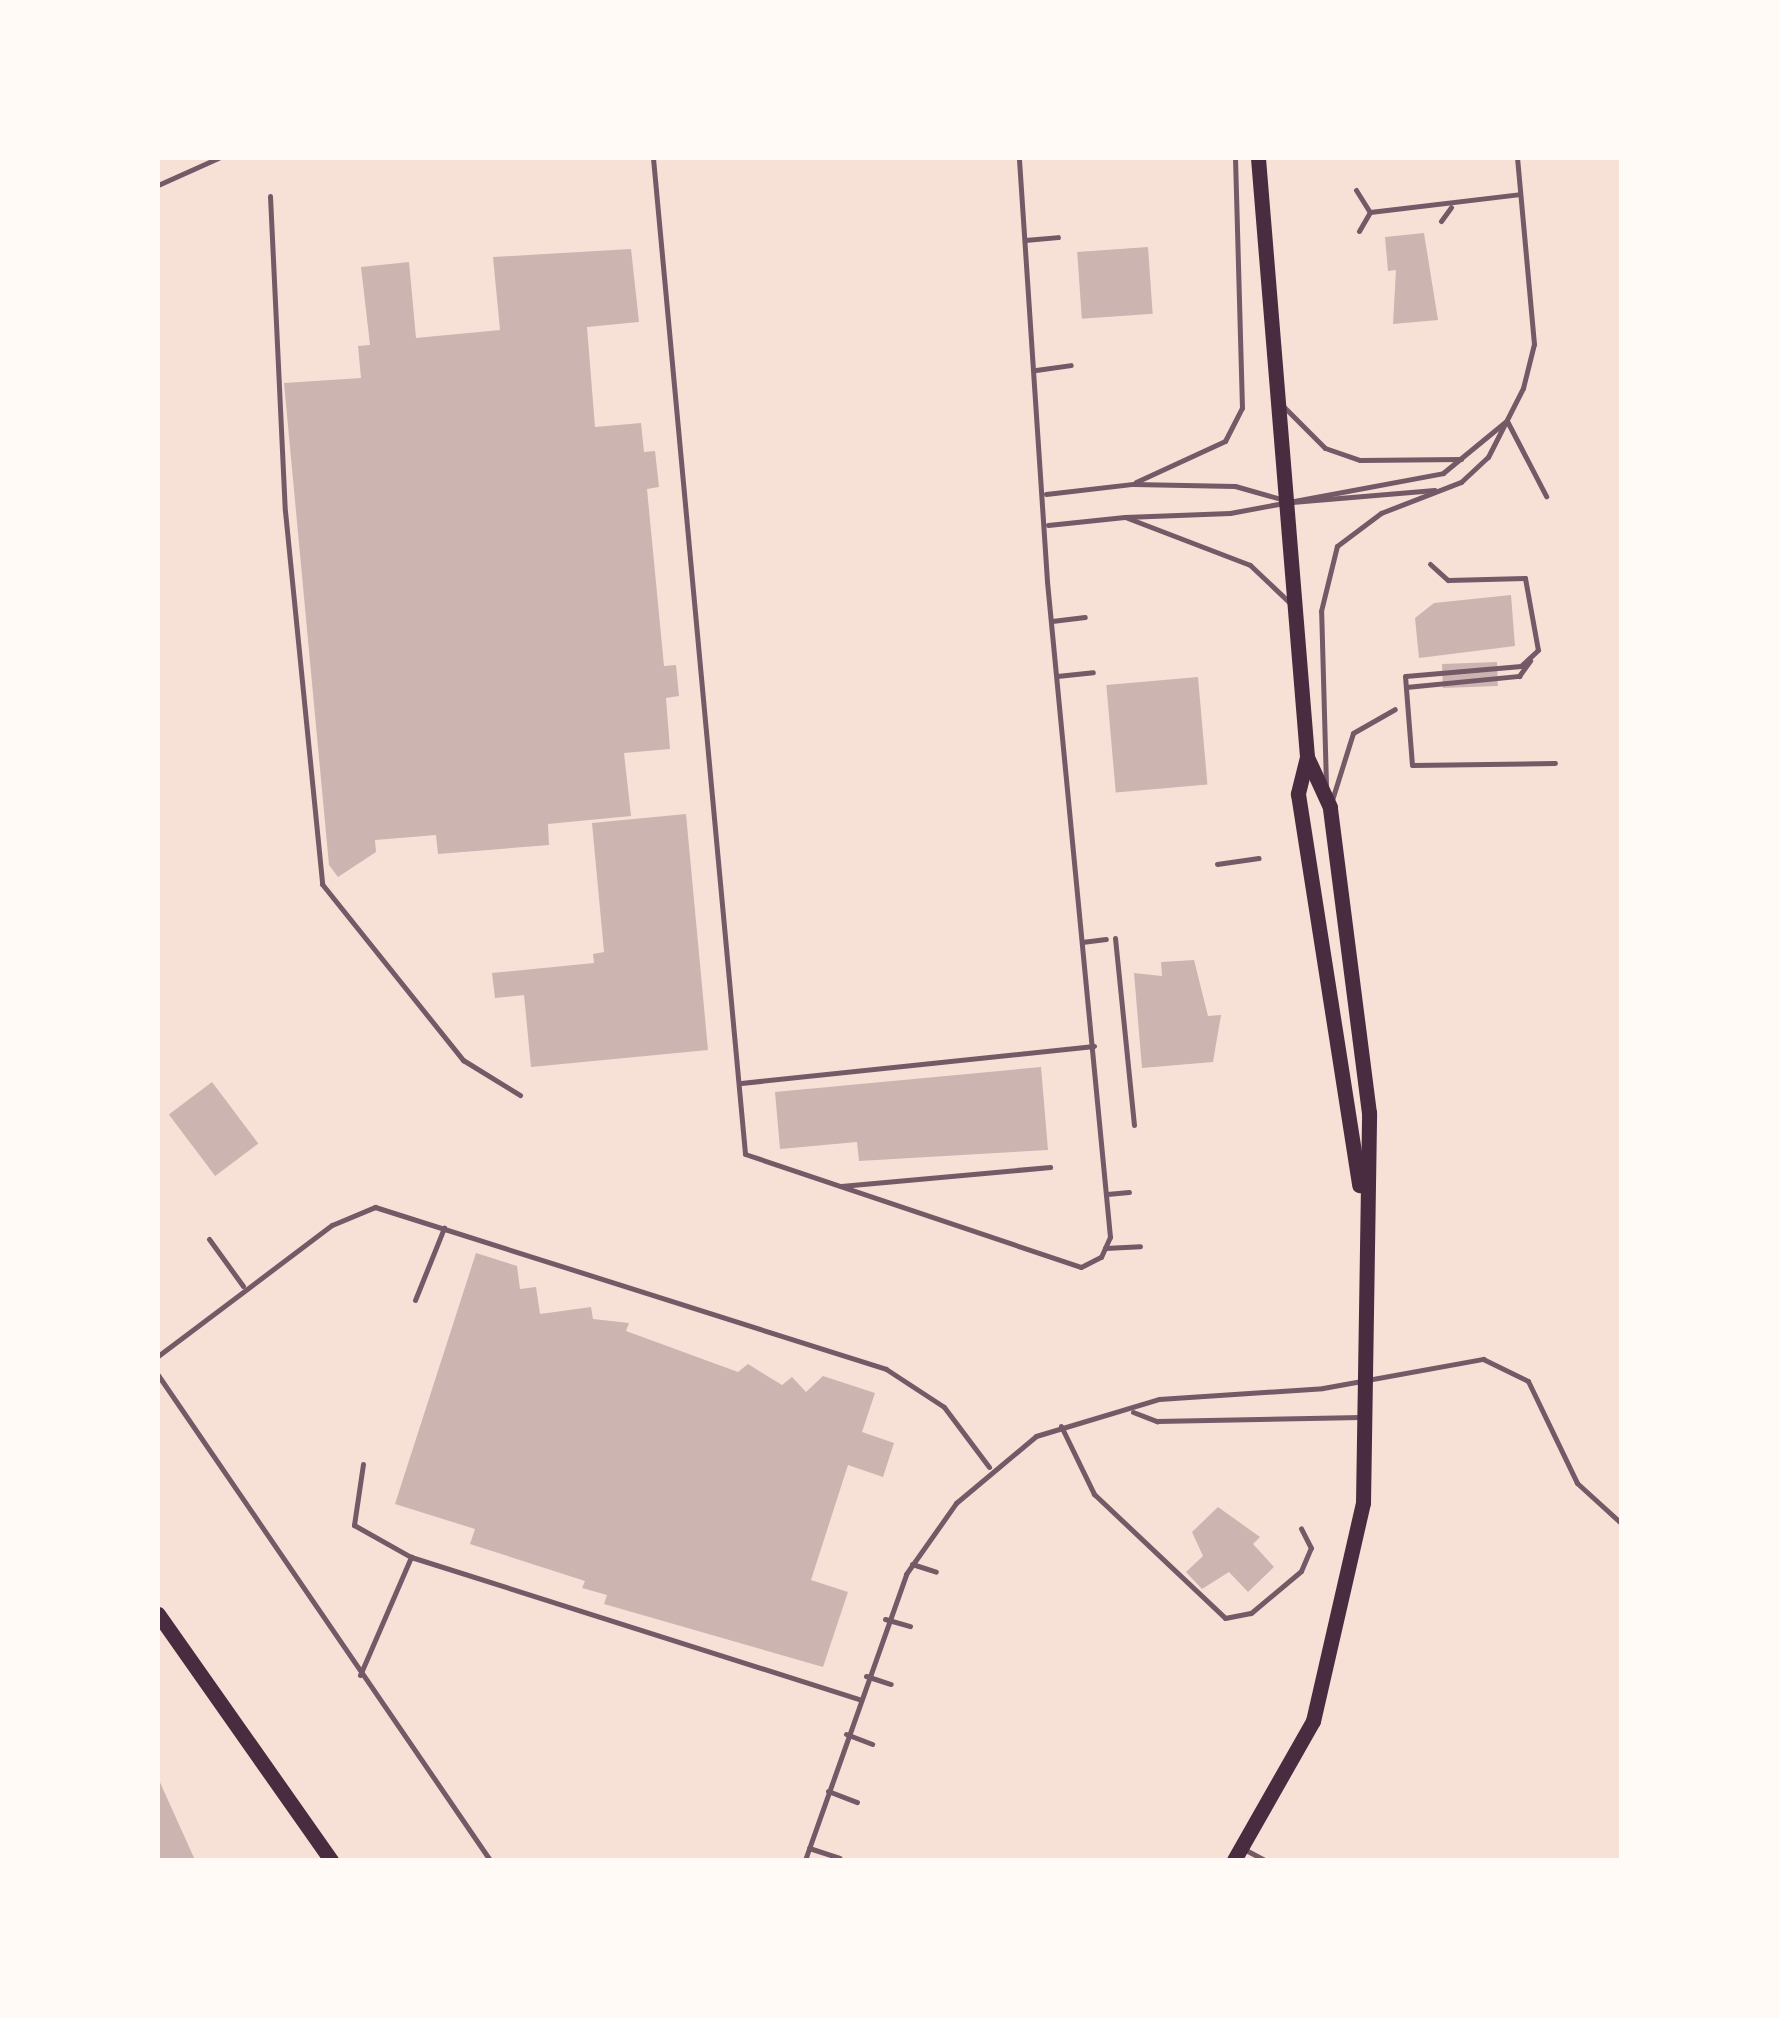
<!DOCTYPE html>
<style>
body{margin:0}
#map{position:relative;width:1779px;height:2018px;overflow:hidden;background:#f7e1d7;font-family:"Asap Condensed",sans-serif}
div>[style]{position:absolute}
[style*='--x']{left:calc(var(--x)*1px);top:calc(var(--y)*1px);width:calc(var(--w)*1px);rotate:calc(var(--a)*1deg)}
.building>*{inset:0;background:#ccb4b1;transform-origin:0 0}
.service>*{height:5px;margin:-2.5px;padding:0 2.5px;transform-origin:2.5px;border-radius:2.5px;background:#755966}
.primary>*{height:15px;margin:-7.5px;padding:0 7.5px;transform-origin:7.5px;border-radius:7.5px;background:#4a2c40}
span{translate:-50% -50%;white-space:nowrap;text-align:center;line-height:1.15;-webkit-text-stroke:8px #fffaf5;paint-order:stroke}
.frame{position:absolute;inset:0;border:160px solid #fffaf5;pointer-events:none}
</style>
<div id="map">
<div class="building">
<div style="clip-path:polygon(1424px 233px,1438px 320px,1393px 324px,1396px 270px,1388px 271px,1385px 237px)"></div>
<div style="left:1148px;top:247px;width:67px;height:71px;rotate:86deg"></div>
<div style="clip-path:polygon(631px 249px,639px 322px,587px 327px,595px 427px,641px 423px,644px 452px,655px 451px,659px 487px,647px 489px,664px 666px,676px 665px,679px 696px,666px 698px,670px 749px,624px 753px,631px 816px,548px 824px,549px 845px,438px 854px,436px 835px,375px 840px,376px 852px,338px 877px,329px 865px,284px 383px,361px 378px,358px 346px,370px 345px,361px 267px,409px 262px,416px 338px,500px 330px,493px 257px)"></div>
<div style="clip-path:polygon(1511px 595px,1515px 646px,1419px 658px,1415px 618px,1434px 603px)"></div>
<div style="left:1497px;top:662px;width:24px;height:55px;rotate:88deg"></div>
<div style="left:1198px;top:677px;width:108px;height:92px;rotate:85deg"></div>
<div style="clip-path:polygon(686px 814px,708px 1050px,531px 1067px,524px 995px,495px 998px,492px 973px,594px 963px,593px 954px,604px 952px,592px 823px)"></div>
<div style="clip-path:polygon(1194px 960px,1208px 1016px,1221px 1015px,1213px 1062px,1142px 1068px,1134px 973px,1162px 976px,1161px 962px)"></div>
<div style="clip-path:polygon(1041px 1067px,1048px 1150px,859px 1161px,857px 1142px,780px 1149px,775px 1092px)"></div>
<div style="left:212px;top:1082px;width:77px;height:54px;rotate:53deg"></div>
<div style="clip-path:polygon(476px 1253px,517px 1266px,520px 1289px,536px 1287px,540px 1314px,591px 1307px,593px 1319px,629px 1323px,626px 1331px,738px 1372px,748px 1364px,782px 1385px,792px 1377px,806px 1392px,823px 1376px,875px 1393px,862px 1432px,894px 1443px,883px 1477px,848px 1465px,811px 1580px,848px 1592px,823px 1667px,604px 1604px,607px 1595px,582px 1588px,585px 1581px,470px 1544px,475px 1529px,395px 1504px)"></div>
<div style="clip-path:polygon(1218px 1507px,1260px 1537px,1253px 1544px,1274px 1567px,1248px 1592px,1229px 1572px,1202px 1589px,1186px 1572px,1203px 1556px,1192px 1532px)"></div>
<div style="clip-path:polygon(158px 1778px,195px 1860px,158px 1860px)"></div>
</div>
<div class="service">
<div style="--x:653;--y:158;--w:1000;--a:84.72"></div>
<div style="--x:745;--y:1154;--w:354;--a:18.6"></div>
<div style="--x:1081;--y:1267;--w:22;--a:-27"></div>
<div style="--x:1101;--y:1257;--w:22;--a:-66"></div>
<div style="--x:1110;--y:1237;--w:659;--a:-95.49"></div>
<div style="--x:1047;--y:581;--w:424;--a:-93.8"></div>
<div style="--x:158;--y:185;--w:66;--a:-24.2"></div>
<div style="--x:1356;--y:190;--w:26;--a:58"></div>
<div style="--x:1370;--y:212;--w:151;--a:-6.8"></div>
<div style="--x:270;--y:196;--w:315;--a:87.3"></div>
<div style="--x:285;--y:511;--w:375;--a:84.3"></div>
<div style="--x:322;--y:884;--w:226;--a:51.3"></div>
<div style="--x:463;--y:1060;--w:67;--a:31.6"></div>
<div style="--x:1441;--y:221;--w:17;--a:-54"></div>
<div style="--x:1359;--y:231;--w:22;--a:-60"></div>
<div style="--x:1025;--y:240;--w:33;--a:-5"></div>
<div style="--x:1036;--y:370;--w:35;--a:-8"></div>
<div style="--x:1283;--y:406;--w:59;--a:45"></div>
<div style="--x:1325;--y:448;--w:37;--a:19"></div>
<div style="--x:1360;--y:460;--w:101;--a:-0.6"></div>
<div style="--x:1507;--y:421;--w:85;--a:62.5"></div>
<div style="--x:1136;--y:482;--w:98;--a:-24.7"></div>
<div style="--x:1225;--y:441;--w:37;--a:-63"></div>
<div style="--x:1242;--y:408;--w:250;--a:-91.6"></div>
<div style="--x:1046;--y:494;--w:88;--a:-6.6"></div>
<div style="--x:1133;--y:484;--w:102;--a:1.1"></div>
<div style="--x:1235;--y:486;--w:48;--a:15.8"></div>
<div style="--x:1292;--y:502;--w:143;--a:-4.8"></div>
<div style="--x:1125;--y:517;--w:105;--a:-2.2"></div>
<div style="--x:1230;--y:513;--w:217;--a:-10.6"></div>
<div style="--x:1443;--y:473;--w:80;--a:-39.4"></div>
<div style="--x:1048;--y:525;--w:77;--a:-5.9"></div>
<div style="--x:1125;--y:517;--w:134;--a:21"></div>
<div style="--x:1250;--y:565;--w:55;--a:43.5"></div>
<div style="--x:1430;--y:564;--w:24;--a:42"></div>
<div style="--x:1448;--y:580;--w:77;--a:-1.5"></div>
<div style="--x:1525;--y:578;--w:73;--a:79.8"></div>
<div style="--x:1538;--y:650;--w:23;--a:137"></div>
<div style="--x:1521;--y:666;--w:116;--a:175.1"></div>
<div style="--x:1405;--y:676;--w:89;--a:85.5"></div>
<div style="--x:1412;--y:765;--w:143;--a:-0.8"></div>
<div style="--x:1052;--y:621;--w:33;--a:-7"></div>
<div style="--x:1057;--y:676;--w:36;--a:-6"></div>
<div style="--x:1406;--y:687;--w:114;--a:-5.6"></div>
<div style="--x:1519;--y:676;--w:19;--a:-54"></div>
<div style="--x:1326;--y:785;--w:174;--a:-91.6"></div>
<div style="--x:1321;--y:611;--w:67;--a:-76.2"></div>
<div style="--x:1337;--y:546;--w:55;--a:-36.9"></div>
<div style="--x:1381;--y:513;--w:86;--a:-21.2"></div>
<div style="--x:1461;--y:482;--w:37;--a:-43"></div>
<div style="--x:1488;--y:457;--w:77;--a:-63.1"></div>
<div style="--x:1523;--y:388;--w:45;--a:-76"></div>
<div style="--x:1534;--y:344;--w:187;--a:-95.2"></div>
<div style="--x:1332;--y:800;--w:70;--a:-72.6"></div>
<div style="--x:1353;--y:733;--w:48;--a:-29.7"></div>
<div style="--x:1217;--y:864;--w:42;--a:-8.1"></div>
<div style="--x:1115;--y:938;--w:188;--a:84.2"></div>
<div style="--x:1082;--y:942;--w:24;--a:-7"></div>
<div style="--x:741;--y:1083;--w:355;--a:-6"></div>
<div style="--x:841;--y:1186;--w:210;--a:-5.2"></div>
<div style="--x:1107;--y:1194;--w:22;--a:-5"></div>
<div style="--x:209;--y:1239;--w:58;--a:54.1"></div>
<div style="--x:1105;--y:1248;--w:35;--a:-3"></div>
<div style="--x:415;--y:1300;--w:78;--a:-68.1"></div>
<div style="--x:158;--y:1356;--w:218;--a:-37"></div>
<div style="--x:332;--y:1225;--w:47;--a:-22.7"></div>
<div style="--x:375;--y:1207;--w:536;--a:17.59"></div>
<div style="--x:886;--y:1369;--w:69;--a:33.2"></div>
<div style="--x:944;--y:1407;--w:75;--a:53.1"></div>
<div style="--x:158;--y:1375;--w:588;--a:55.61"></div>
<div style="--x:1133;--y:1412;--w:26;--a:21"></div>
<div style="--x:1157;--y:1421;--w:204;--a:-1.1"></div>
<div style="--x:1061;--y:1426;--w:76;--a:64.1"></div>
<div style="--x:1094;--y:1494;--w:180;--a:43.4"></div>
<div style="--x:1225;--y:1618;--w:26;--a:-11"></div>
<div style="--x:1251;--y:1613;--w:65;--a:-40"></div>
<div style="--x:1301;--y:1571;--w:25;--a:-67"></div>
<div style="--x:1311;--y:1548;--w:22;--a:-117"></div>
<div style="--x:363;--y:1464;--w:62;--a:98.4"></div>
<div style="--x:354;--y:1525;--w:65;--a:29.3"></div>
<div style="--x:912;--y:1564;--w:25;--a:18"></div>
<div style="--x:885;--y:1619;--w:26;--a:16"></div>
<div style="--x:360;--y:1675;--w:129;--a:-66.6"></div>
<div style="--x:411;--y:1557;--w:470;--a:17.6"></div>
<div style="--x:866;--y:1676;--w:26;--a:18"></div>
<div style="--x:846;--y:1734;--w:28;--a:21"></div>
<div style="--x:828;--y:1791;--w:31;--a:21"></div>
<div style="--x:809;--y:1848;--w:32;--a:18"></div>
<div style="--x:1242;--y:1848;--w:26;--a:28"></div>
<div style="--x:805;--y:1860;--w:303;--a:-70.5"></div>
<div style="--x:906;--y:1574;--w:87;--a:-54.8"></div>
<div style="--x:956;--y:1503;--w:104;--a:-39.9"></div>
<div style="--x:1036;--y:1436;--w:128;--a:-16.7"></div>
<div style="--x:1159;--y:1399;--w:164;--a:-3.8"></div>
<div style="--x:1323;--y:1388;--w:163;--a:-10.3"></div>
<div style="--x:1483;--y:1359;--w:50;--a:26.1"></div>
<div style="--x:1528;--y:1381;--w:113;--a:64.3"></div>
<div style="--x:1577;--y:1483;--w:61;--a:42.3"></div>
</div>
<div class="primary">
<div style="--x:1258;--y:158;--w:601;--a:85.32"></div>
<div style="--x:1307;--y:757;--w:38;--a:104"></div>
<div style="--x:1298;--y:794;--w:396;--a:81.1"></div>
<div style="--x:158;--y:1614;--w:301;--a:54.9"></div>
<div style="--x:1234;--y:1860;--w:160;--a:-60.4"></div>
<div style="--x:1313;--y:1721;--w:224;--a:-77.1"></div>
<div style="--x:1363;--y:1503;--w:390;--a:-89.1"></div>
<div style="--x:1369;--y:1113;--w:308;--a:-97.3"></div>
<div style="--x:1330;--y:807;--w:55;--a:-114.7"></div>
</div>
<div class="frame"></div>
</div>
